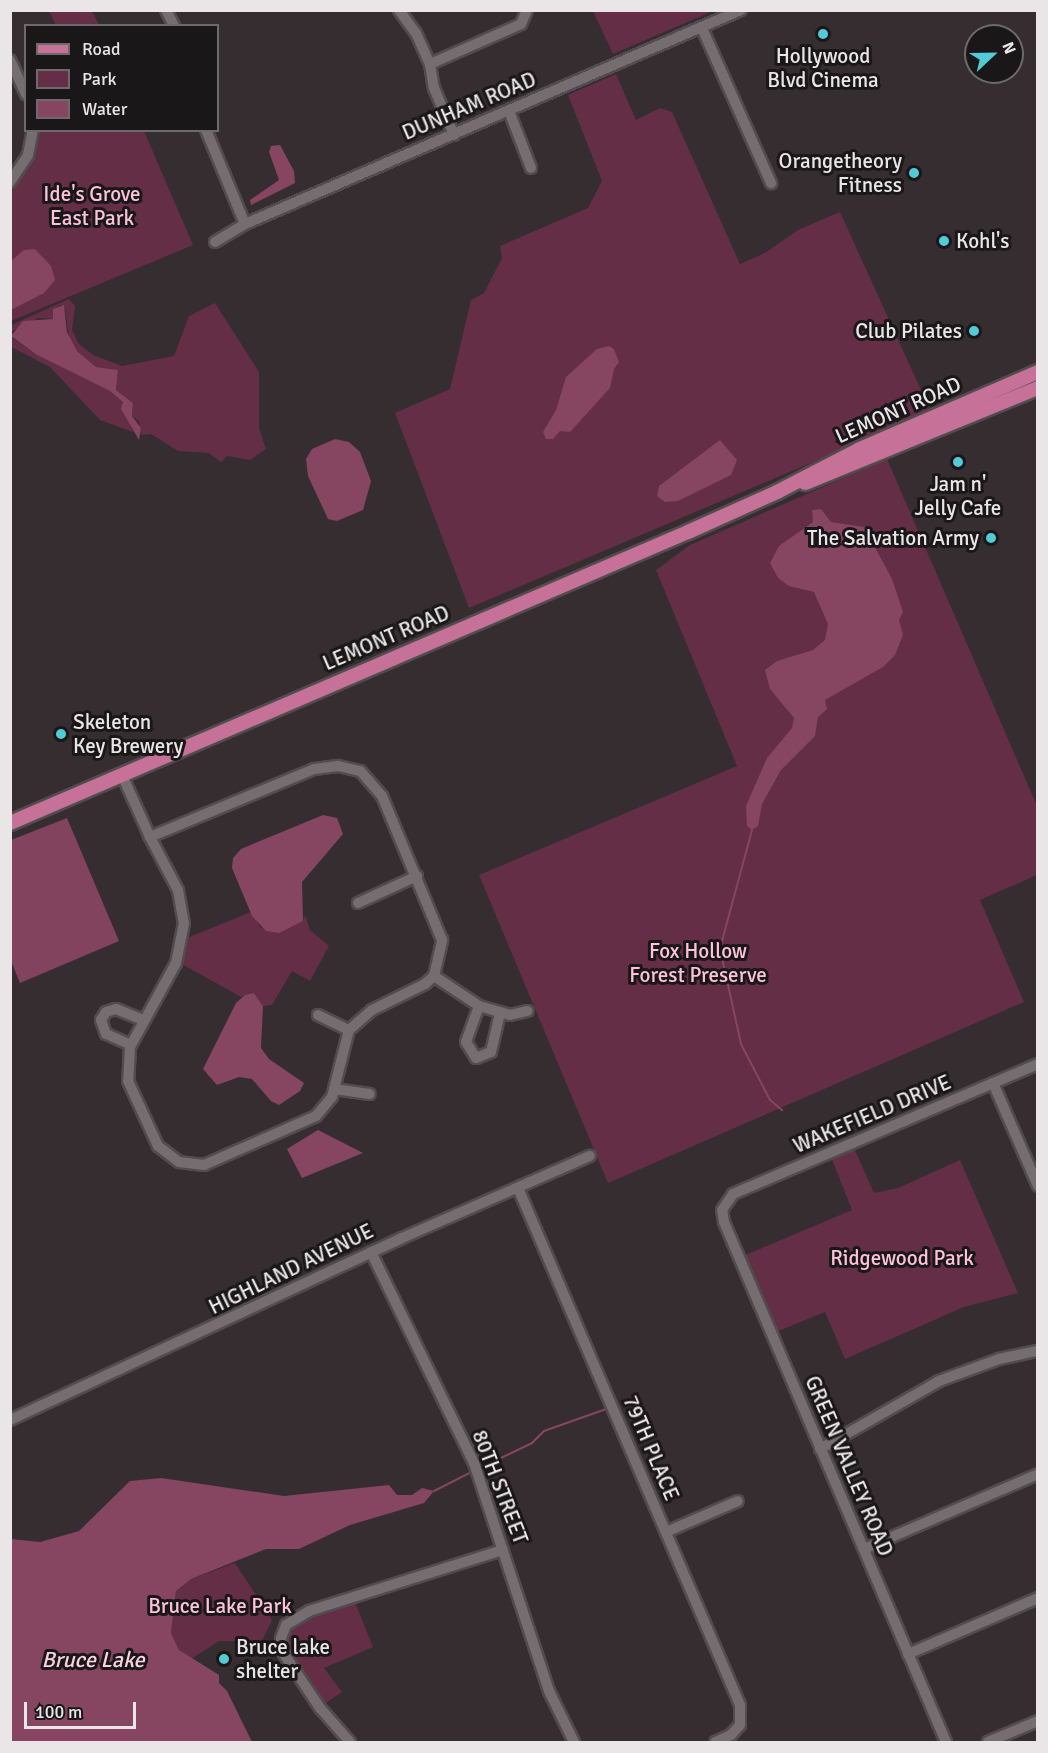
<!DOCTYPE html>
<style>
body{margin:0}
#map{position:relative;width:1048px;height:1753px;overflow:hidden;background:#352d30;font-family:Signika,sans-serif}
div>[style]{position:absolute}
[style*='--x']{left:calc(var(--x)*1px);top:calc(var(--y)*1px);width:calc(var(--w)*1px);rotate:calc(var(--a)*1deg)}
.green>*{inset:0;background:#632e46}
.forest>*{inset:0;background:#81435e}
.water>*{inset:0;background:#864661}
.stream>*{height:2px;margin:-1px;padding:0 1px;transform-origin:1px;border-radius:1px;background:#864661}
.roads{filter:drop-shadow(2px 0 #524c4e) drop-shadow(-2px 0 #524c4e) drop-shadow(0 2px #524c4e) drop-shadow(0 -2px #524c4e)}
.minor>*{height:10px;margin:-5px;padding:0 5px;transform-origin:5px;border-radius:5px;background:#756d6f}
.major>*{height:14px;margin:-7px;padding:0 7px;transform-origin:7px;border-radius:7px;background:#c67197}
.dots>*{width:16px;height:16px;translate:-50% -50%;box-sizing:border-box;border:3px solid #1a1718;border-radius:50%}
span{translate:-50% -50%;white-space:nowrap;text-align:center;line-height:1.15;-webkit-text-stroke:6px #1a1718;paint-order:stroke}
.poi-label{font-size:21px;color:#eae6e7}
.right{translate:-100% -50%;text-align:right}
.left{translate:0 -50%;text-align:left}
.street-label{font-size:21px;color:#eae6e7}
.park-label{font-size:21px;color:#fdc2d9}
.water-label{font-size:22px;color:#fad1e0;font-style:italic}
.frame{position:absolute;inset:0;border:12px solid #eae6e7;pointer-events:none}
.legend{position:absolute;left:24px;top:24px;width:195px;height:108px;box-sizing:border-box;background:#1a1718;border:2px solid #6d6a6b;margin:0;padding:8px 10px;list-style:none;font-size:18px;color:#eae6e7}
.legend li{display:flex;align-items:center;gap:12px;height:30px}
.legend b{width:30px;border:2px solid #6d6a6b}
.north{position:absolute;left:964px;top:24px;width:60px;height:60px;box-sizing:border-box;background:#1a1718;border:2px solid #6d6a6b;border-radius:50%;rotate:68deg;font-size:16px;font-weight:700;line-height:24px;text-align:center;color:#eae6e7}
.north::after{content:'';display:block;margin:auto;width:21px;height:27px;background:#52cbd7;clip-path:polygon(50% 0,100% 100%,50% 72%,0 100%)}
.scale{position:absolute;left:24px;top:1702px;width:112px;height:27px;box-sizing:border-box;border:3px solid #eae6e7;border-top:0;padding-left:8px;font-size:18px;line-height:21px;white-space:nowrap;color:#eae6e7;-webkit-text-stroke:4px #1a1718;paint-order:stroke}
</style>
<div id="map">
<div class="green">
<div style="clip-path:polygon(49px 11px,92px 11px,99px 25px,56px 25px)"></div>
<div style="clip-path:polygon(593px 11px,713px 11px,613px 54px)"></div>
<div style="clip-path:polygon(616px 74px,636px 120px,660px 108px,672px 112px,740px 264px,765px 253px,798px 230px,840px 212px,931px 412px,469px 608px,395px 413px,450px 389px,471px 300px,484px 293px,502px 258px,500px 246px,588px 208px,602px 181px,568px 95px)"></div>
<div style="clip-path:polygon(38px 131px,144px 131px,193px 245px,11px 321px,11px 192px,33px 157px)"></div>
<div style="clip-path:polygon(69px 299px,75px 306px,72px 330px,79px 344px,93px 355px,122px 366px,174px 356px,189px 316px,215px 303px,259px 372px,259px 428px,266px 449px,250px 460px,227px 456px,221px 462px,209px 453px,178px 451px,151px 434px,141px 435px,139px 421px,132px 416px,133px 403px,116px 390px,118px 370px,96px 367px,77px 351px,70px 342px,65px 309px,61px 305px,54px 309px,53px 319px,38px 318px,11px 332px,11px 325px)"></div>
<div style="clip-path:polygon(10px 336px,37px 355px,110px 391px,123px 402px,123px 413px,128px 416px,133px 432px,100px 420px,50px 367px,11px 347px)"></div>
<div style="clip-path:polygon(887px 459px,1037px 806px,1037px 875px,980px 900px,1024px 1002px,608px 1183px,479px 875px,737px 766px,656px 570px,690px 545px)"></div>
<div style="clip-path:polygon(251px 912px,261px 928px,303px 921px,305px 915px,310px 930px,329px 946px,310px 981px,292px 971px,272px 1005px,263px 1006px,254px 993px,241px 997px,180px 963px,187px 938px)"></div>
<div style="clip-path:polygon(854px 1148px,874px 1193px,898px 1188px,960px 1160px,1018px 1293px,964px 1307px,845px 1359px,825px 1312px,776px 1332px,743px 1256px,852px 1210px,831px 1157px)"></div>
<div style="clip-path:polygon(235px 1563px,272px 1620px,262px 1641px,219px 1641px,191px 1659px,179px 1650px,171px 1633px,176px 1591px,191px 1579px)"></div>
<div style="clip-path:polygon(355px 1602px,373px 1647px,324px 1668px,342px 1692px,323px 1705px,290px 1654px,289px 1631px,309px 1616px)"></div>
</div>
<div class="forest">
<div style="clip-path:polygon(67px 818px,119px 941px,20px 983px,11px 961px,11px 840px)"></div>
</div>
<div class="water">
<div style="clip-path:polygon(280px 145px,294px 171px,295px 183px,251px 205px,250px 200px,279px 180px,269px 152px,271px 146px)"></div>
<div style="clip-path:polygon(35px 249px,51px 266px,55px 280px,44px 293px,11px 310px,11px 261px,24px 250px)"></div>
<div style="clip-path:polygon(64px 305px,67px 332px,77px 351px,96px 367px,118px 370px,116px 390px,133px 403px,132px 416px,141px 428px,139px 440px,121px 409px,123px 402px,110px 391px,37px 355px,11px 336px,23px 321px,53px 319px,53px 309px)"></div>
<div style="clip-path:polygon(609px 346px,614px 349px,619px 362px,614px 369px,610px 388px,570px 432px,560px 431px,553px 439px,546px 439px,543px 432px,556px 410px,566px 377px,597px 349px)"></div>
<div style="clip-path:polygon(335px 439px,349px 442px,360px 452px,371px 481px,363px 510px,337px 521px,328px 519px,308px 476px,306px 459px,312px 449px)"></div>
<div style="clip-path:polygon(720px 440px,737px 460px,731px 475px,678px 501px,665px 502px,657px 496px,659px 486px)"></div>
<div style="clip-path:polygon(821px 509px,831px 522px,864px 527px,892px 579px,903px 612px,899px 620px,903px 635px,895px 655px,883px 667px,825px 700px,827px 709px,818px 717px,815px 736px,781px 770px,762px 804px,758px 826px,752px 830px,747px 826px,746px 806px,767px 758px,792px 728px,794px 718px,770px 689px,765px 670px,777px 661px,813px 650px,825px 640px,828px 624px,814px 592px,789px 586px,778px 578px,770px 563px,779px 546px,813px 522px,812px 510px)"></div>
<div style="clip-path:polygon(323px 815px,337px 818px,343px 834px,302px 882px,303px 921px,279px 933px,266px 931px,252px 916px,232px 868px,233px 858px,241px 849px)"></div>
<div style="clip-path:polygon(254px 993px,263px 1006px,261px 1048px,269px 1059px,304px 1083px,300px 1091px,279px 1105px,271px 1101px,252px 1079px,239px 1077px,217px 1085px,203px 1069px,236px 1003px,245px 995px)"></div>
<div style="clip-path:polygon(318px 1130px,363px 1153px,302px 1178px,287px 1149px)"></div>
<div style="clip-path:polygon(161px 1478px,284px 1496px,389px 1485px,397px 1495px,412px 1495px,422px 1488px,434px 1491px,424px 1503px,350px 1525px,299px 1549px,266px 1549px,191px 1579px,176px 1591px,171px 1633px,179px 1650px,219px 1675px,219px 1683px,227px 1691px,252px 1742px,11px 1742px,11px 1539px,40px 1542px,79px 1531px,130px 1481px)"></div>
</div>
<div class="stream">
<div style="--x:752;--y:830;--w:123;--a:105.1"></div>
<div style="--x:720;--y:949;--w:97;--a:77.5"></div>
<div style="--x:741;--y:1044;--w:63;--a:62.6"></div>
<div style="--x:770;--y:1100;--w:16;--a:40"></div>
<div style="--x:482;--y:1467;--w:55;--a:-25.6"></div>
<div style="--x:532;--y:1443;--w:17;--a:-45"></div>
<div style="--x:544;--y:1431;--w:66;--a:-19.5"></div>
<div style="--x:434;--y:1491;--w:39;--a:-27"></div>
</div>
<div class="roads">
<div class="minor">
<div style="--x:166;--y:10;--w:18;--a:63"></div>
<div style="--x:399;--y:10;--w:29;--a:54"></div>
<div style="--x:416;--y:33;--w:34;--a:66"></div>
<div style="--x:430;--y:64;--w:99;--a:-23.7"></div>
<div style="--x:521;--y:24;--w:15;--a:-67"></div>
<div style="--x:702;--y:28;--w:170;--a:66"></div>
<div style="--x:10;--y:60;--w:38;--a:65"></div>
<div style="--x:430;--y:64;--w:24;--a:81"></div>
<div style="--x:434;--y:88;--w:51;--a:66.9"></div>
<div style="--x:509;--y:111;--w:61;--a:68.9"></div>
<div style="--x:206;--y:130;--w:102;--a:67.5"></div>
<div style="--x:10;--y:182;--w:32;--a:-56"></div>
<div style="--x:28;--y:155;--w:25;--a:-79"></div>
<div style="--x:215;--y:242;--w:35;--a:-31"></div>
<div style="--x:245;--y:224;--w:540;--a:-23.34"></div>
<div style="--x:122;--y:775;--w:68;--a:65.7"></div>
<div style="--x:150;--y:837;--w:60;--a:62.2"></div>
<div style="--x:178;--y:890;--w:34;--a:80"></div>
<div style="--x:184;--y:923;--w:41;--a:101.3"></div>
<div style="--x:176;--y:963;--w:96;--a:118.7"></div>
<div style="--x:130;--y:1047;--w:34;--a:93"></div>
<div style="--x:128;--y:1081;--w:72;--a:65.2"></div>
<div style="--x:158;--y:1146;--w:26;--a:37"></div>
<div style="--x:179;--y:1162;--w:25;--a:7"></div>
<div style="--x:204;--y:1165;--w:122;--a:-23.6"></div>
<div style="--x:316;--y:1116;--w:25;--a:-50"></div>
<div style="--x:332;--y:1097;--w:69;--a:-75.8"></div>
<div style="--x:349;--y:1030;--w:30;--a:-41"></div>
<div style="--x:372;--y:1010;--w:59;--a:-26.1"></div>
<div style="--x:425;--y:984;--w:12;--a:-42"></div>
<div style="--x:434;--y:976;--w:37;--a:-77"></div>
<div style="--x:442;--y:940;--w:156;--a:-112.6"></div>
<div style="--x:382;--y:796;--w:33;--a:-131"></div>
<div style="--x:360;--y:771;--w:23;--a:-167"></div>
<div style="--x:338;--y:766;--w:24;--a:173"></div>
<div style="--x:314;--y:769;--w:178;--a:157.5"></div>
<div style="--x:358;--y:903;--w:65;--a:-24.6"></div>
<div style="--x:434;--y:976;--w:54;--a:33.7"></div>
<div style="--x:479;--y:1006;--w:32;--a:16"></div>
<div style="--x:510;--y:1015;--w:18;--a:-13"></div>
<div style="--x:479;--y:1006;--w:38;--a:110"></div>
<div style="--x:466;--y:1042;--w:19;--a:58"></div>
<div style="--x:476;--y:1058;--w:16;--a:-22"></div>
<div style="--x:491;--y:1052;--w:40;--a:-77"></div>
<div style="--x:318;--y:1015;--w:34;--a:26"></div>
<div style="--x:131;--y:1045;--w:27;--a:-156"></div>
<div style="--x:106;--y:1034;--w:15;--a:-110"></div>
<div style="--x:101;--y:1020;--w:9;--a:-58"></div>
<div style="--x:106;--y:1012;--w:10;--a:-17"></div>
<div style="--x:116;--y:1009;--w:29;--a:22"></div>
<div style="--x:993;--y:1083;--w:112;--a:66.4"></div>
<div style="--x:334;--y:1089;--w:36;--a:8"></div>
<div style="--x:518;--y:1188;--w:563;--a:66.76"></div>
<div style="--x:740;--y:1705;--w:20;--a:90"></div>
<div style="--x:740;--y:1725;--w:13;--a:132"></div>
<div style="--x:731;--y:1735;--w:17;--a:156"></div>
<div style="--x:371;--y:1252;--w:235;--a:64"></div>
<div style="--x:474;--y:1463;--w:240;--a:71.8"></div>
<div style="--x:549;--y:1691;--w:57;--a:63.9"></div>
<div style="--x:10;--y:1420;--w:432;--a:-24.9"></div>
<div style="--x:402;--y:1238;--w:205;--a:-23.6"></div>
<div style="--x:820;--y:1449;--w:137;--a:-29.7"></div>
<div style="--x:939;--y:1381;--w:64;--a:-20.1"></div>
<div style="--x:999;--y:1359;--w:40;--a:-12"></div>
<div style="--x:666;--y:1532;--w:78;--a:-23.3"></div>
<div style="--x:864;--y:1549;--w:189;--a:-23.3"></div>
<div style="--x:908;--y:1654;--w:142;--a:-23.3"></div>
<div style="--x:350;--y:1742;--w:45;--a:-131.4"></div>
<div style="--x:320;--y:1708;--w:65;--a:-123.7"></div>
<div style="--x:284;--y:1654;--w:16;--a:-101"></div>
<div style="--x:281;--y:1638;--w:14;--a:-69"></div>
<div style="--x:286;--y:1625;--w:27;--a:-31"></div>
<div style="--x:309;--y:1611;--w:203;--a:-17.5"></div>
<div style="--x:946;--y:1742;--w:565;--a:-113.12"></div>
<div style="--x:724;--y:1222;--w:12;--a:-99"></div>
<div style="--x:722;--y:1210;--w:19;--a:-55"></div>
<div style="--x:733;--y:1194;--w:332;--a:-23.1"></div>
<div style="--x:988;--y:1742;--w:54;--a:-22.8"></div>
</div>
<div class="major">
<div style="--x:805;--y:483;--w:252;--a:-22.2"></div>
<div style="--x:10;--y:823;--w:738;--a:-23.23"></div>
<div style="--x:688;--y:532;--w:98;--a:-24.2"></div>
<div style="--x:777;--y:492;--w:93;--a:-27.4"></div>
<div style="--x:860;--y:449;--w:194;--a:-23.4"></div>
</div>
</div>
<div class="dots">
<div style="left:823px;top:34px;background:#52cbd7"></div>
<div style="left:914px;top:173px;background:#52cbd7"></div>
<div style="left:944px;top:241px;background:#52cbd7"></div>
<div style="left:974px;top:331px;background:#52cbd7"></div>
<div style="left:958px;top:462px;background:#52cbd7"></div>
<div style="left:991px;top:538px;background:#52cbd7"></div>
<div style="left:61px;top:734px;background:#52cbd7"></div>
<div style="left:224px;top:1659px;background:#52cbd7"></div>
</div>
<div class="poi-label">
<span style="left:823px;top:68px">Hollywood<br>Blvd Cinema</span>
<span class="right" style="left:902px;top:173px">Orangetheory<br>Fitness</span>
<span class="left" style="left:956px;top:241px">Kohl's</span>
<span class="right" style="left:962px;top:331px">Club Pilates</span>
<span style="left:958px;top:496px">Jam n'<br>Jelly Cafe</span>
<span class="right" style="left:979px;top:538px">The Salvation Army</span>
<span class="left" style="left:73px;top:734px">Skeleton<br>Key Brewery</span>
<span class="left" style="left:236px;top:1659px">Bruce lake<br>shelter</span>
</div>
<div class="street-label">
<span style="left:469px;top:106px;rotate:-23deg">DUNHAM ROAD</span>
<span style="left:898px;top:410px;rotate:-24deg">LEMONT ROAD</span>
<span style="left:386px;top:638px;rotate:-23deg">LEMONT ROAD</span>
<span style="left:872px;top:1114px;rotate:-23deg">WAKEFIELD DRIVE</span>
<span style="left:291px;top:1269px;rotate:-26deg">HIGHLAND AVENUE</span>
<span style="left:651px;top:1448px;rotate:67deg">79TH PLACE</span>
<span style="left:849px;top:1466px;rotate:67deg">GREEN VALLEY ROAD</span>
<span style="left:500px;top:1487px;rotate:69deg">80TH STREET</span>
</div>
<div class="park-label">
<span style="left:92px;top:206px">Ide's Grove<br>East Park</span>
<span style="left:698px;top:963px">Fox Hollow<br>Forest Preserve</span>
<span style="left:902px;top:1258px">Ridgewood Park</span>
<span style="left:220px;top:1606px">Bruce Lake Park</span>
</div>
<div class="water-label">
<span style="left:93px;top:1660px">Bruce Lake</span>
</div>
<div class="frame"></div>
<ul class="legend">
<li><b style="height:8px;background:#c67197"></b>Road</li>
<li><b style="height:16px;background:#632e46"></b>Park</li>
<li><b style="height:16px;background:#864661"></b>Water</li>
</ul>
<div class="north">N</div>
<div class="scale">100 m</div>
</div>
